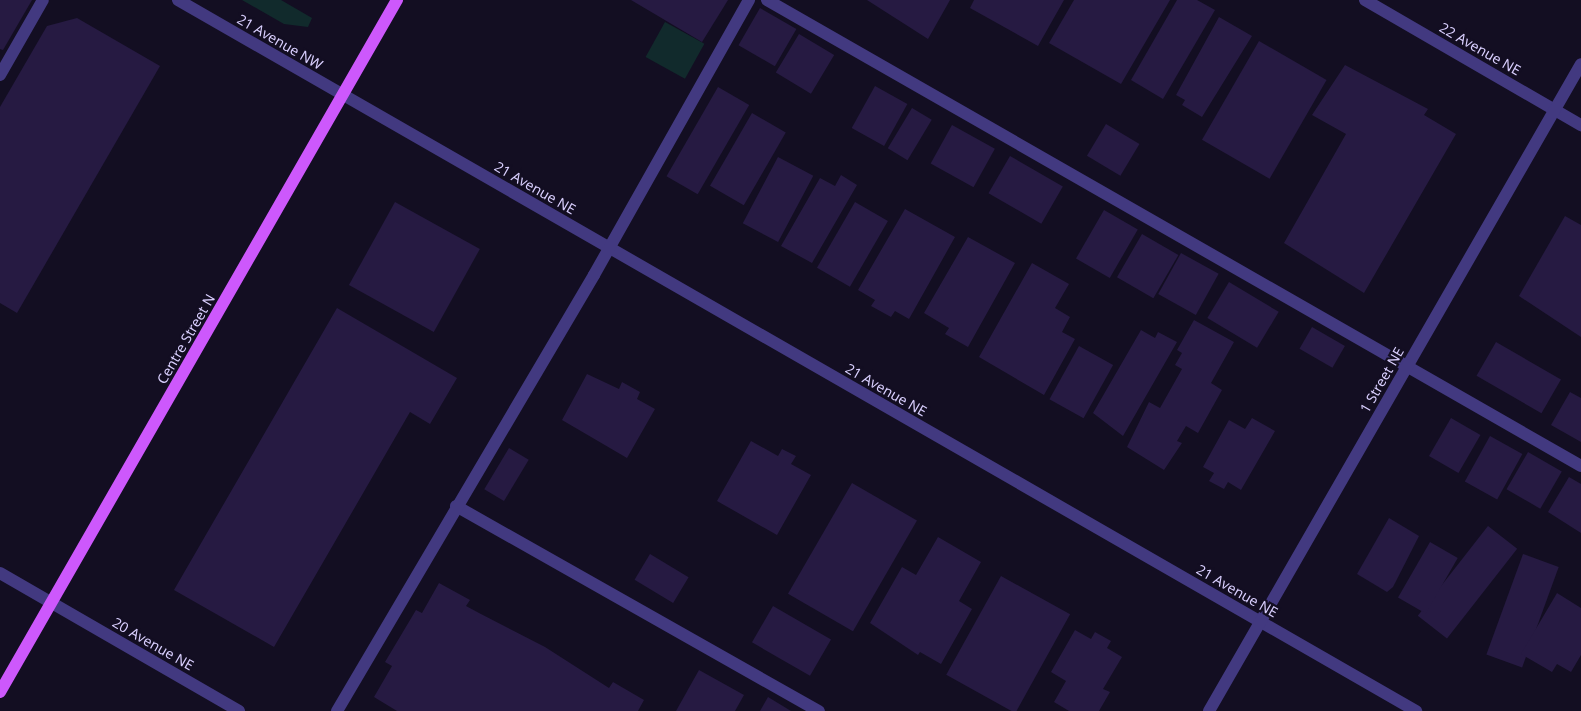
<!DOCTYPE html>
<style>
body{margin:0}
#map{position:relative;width:1581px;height:711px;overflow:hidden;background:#130e22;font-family:"Noto Sans",sans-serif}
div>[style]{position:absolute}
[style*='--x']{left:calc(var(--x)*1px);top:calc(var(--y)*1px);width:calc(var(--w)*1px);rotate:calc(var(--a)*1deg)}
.green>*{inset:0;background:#112a2c;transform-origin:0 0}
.building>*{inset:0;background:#261a42;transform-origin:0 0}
.minor>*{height:12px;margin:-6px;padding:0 6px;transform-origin:6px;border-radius:6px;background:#423980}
.major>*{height:12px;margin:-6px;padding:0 6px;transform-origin:6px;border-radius:6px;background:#cd58fc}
span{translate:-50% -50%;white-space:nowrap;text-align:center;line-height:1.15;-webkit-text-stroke:4.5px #130e22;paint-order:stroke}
.street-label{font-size:14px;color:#d9cffe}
</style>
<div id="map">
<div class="green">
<div style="clip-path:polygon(242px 0,281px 0,312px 18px,308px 27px,284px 24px)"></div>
<div style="left:665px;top:22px;width:45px;height:40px;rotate:29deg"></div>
</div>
<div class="building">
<div style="clip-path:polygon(0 0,32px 0,3px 50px,0 49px)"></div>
<div style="clip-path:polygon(631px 0,728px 0,702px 42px)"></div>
<div style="clip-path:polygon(867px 0,950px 0,928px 39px)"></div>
<div style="clip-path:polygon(974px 0,1064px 0,1038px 46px,970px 8px)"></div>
<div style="clip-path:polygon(1074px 0,1170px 0,1121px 84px,1049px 43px)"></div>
<div style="clip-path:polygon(1177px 0,1197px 0,1215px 10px,1163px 99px,1131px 80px)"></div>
<div style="left:760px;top:8px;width:42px;height:43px;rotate:30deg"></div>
<div style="clip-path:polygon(1219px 17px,1252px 36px,1202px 117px,1182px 105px,1185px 100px,1176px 95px)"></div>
<div style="clip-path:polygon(77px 18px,160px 66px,17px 313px,0 303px,0 107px,47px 26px)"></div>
<div style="left:799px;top:34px;width:41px;height:45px;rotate:31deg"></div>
<div style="left:1259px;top:41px;width:78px;height:114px;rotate:30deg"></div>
<div style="clip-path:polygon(1345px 65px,1428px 109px,1424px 115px,1456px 134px,1364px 293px,1284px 243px,1346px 134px,1312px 115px)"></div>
<div style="left:875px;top:86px;width:37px;height:48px;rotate:29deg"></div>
<div style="left:718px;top:87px;width:36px;height:103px;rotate:30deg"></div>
<div style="left:912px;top:108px;width:23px;height:47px;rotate:31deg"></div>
<div style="left:752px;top:113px;width:39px;height:84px;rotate:30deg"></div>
<div style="left:1106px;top:124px;width:39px;height:37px;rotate:31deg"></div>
<div style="left:952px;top:125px;width:49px;height:44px;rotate:29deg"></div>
<div style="left:1010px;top:156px;width:61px;height:43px;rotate:30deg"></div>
<div style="left:778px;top:157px;width:40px;height:75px;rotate:28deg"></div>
<div style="clip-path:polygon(841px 175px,857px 185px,812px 263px,781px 246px,820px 178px,835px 186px)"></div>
<div style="left:395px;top:202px;width:97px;height:95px;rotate:29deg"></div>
<div style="left:855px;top:202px;width:38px;height:76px;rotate:30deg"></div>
<div style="clip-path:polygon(905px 209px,955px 237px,909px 319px,895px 311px,891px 317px,871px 306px,875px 300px,858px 290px)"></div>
<div style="left:1104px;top:210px;width:39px;height:56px;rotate:30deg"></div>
<div style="clip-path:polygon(1565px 216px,1581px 225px,1581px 337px,1519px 296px)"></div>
<div style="left:1142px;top:234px;width:42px;height:50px;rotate:30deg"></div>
<div style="clip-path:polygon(968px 237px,1015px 263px,968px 347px,945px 334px,949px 328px,924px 313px)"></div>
<div style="left:1181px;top:253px;width:43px;height:47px;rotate:29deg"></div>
<div style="clip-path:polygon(1032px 263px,1069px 284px,1055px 308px,1070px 317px,1062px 332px,1075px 339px,1044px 395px,979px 357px)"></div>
<div style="left:1229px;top:282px;width:58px;height:42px;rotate:31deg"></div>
<div style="clip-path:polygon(337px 308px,457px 378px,430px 424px,410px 412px,274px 647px,174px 590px)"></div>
<div style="clip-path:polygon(1194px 320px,1234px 342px,1211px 383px,1222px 390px,1198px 433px,1186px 426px,1177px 441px,1182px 443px,1164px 470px,1127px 447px,1149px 402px,1160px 408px,1182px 369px,1175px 365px,1182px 353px,1177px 350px)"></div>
<div style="left:1312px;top:327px;width:38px;height:25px;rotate:30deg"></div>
<div style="clip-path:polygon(1141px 330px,1155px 338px,1158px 332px,1177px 342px,1123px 436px,1093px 413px)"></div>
<div style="left:1496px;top:342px;width:75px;height:39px;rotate:30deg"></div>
<div style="left:1079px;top:346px;width:39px;height:61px;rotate:29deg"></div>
<div style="clip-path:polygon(587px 374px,619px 389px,622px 382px,640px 392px,637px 399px,655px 409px,627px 458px,562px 420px)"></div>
<div style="clip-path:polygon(1570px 392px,1581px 398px,1581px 442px,1551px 425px)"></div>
<div style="clip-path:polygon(1252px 418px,1275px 431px,1241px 490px,1228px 482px,1224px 489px,1209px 481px,1214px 473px,1203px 467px,1229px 420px,1245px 429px)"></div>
<div style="left:1451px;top:418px;width:34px;height:44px;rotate:30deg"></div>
<div style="left:1490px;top:436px;width:37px;height:52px;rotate:29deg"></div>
<div style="clip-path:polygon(751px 441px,778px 456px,782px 449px,796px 456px,791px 464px,811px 475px,777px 535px,717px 501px)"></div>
<div style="left:509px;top:448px;width:23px;height:48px;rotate:31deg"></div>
<div style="left:1528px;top:452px;width:39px;height:43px;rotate:30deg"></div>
<div style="clip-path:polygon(1569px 477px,1581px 484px,1581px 533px,1548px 512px)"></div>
<div style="left:852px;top:483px;width:75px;height:128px;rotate:30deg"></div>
<div style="clip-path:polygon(1389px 518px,1419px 536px,1393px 587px,1387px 592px,1357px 574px)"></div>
<div style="left:1488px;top:526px;width:37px;height:114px;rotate:38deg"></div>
<div style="clip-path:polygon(938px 537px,981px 562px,959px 601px,972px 609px,941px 664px,920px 652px,918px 655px,870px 623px,902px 567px,916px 575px)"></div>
<div style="left:1430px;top:542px;width:32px;height:64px;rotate:30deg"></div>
<div style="left:650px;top:554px;width:45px;height:30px;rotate:31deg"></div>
<div style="left:1523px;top:554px;width:38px;height:107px;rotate:20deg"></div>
<div style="left:1001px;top:576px;width:79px;height:113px;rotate:29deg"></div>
<div style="clip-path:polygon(439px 583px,470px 600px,466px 606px,479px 613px,545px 647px,609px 688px,613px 682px,644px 700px,638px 711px,397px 711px,374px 697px,392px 666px,385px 662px,416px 610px,422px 613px)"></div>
<div style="clip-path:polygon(1557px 593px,1581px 608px,1581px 655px,1571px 672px,1557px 664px,1552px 672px,1521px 654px)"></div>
<div style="left:773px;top:606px;width:67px;height:42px;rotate:30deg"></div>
<div style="clip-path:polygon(1075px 630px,1091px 639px,1095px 632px,1111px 641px,1107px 648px,1122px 657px,1103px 689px,1110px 692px,1099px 711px,1069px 711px,1054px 702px,1066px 681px,1051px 672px)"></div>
<div style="clip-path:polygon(699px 670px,744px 695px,735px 711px,676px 711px)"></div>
<div style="clip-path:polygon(768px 697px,791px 711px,760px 711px)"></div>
</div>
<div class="minor">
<div style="--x:178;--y:0;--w:1428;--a:29.87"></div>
<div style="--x:767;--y:0;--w:938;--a:29.79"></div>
<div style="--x:1365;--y:0;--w:250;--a:30.1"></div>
<div style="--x:0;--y:75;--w:86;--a:-60.2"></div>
<div style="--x:456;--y:506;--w:417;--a:29.5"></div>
<div style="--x:0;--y:573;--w:276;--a:30"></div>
<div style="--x:337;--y:711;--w:506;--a:-59.48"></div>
<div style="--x:594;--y:275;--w:316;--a:-60.6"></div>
<div style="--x:1209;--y:711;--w:746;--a:-60.1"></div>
</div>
<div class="major">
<div style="--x:0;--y:692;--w:798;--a:-60.16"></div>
</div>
<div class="street-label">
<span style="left:280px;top:42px;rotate:30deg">21 Avenue NW</span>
<span style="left:1480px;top:49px;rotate:30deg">22 Avenue NE</span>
<span style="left:535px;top:188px;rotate:30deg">21 Avenue NE</span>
<span style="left:186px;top:339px;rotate:-60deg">Centre Street N</span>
<span style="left:1382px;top:380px;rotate:-60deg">1 Street NE</span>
<span style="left:886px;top:390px;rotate:30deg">21 Avenue NE</span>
<span style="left:1237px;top:591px;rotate:30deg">21 Avenue NE</span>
<span style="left:153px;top:644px;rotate:30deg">20 Avenue NE</span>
</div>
</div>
